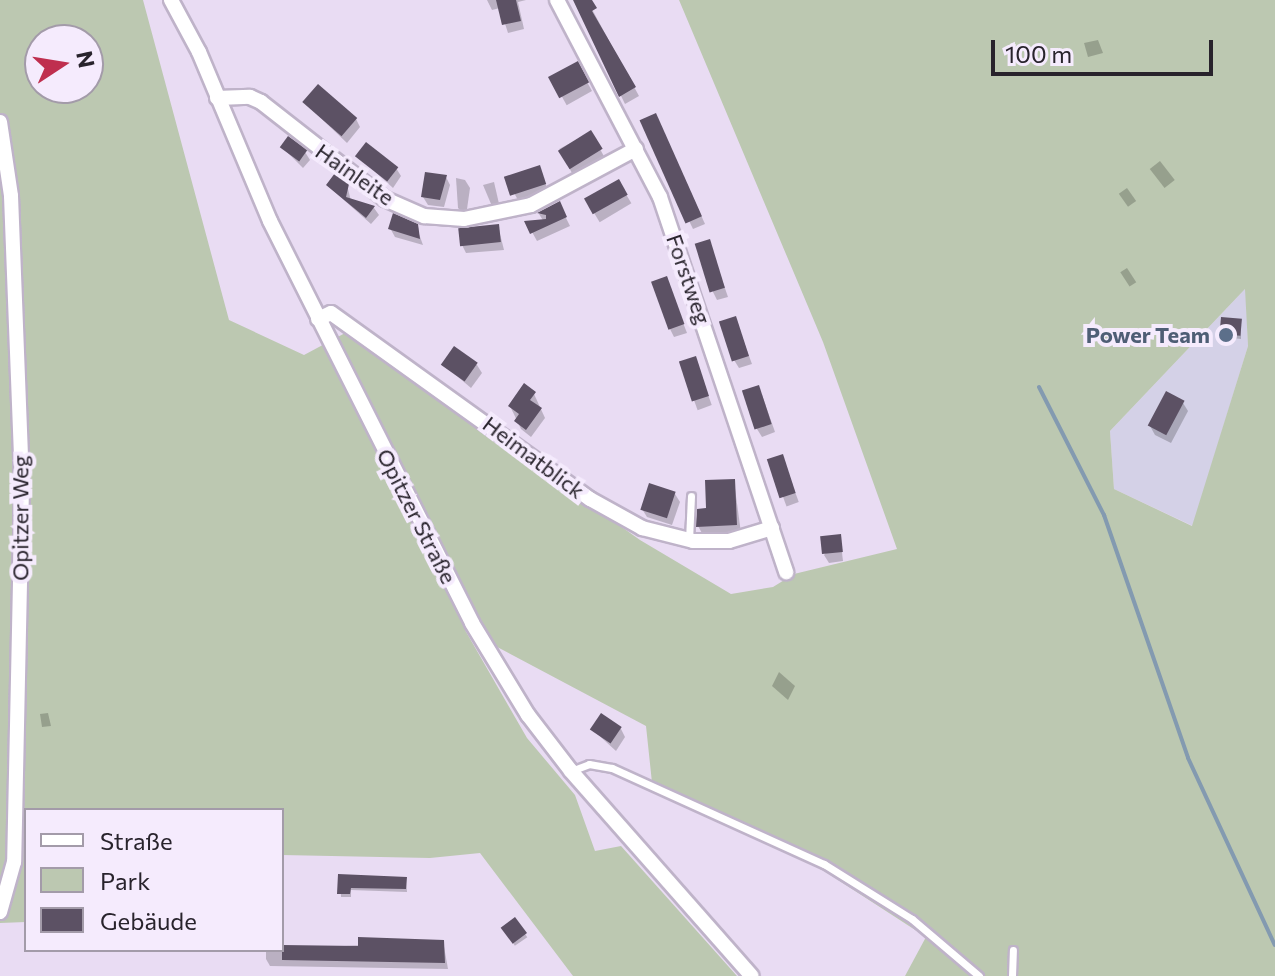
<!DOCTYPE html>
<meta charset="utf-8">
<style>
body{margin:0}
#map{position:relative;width:1275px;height:976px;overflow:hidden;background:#e9dcf3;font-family:Commissioner,sans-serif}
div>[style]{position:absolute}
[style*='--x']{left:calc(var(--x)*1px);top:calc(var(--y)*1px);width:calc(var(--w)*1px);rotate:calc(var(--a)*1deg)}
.commercial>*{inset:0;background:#d4d1e7}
.green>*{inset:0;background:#bcc8b1}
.shadow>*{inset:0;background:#0003;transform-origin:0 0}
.stream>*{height:4px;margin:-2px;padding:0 2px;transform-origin:2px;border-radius:2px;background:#839ab0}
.building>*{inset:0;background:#5c5164;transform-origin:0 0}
.roads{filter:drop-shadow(2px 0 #bfb3c9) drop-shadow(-2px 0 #bfb3c9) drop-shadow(0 2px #bfb3c9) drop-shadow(0 -2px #bfb3c9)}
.service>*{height:7px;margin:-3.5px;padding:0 3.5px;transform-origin:3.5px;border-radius:3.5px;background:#fff}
.minor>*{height:14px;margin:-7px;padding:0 7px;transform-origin:7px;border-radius:7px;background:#fff}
.dots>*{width:22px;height:22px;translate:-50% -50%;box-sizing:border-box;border:4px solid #f5ebfd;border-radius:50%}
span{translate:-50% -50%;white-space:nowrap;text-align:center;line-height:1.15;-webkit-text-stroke:8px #f5ebfd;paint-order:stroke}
.street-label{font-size:22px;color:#28232c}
.service-label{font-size:22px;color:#4e5e75;font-weight:700}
.right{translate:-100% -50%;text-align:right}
.legend{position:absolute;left:24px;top:808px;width:260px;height:144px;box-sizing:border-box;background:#f5ebfd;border:2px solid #a39ba9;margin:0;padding:10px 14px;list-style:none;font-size:24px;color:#28232c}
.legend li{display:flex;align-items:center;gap:16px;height:40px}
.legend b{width:40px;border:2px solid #a39ba9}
.north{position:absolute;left:24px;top:24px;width:80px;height:80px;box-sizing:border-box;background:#f5ebfd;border:2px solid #a39ba9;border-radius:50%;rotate:78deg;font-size:22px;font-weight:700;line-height:32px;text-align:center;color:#28232c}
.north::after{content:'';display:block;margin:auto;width:28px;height:36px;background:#bf2f4f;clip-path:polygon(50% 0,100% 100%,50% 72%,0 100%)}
.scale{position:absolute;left:991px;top:40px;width:222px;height:36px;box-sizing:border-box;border:4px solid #28232c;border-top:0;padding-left:10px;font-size:24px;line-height:28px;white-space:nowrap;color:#28232c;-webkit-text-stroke:6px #f5ebfd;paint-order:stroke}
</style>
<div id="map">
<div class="commercial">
<div style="clip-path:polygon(1246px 288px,1248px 346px,1193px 526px,1114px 489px,1110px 431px)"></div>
</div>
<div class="green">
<div style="clip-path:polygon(evenodd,0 0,143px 0,229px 320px,304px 355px,347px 332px,640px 540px,731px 594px,773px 587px,794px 574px,897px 549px,823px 342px,679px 0,1275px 0,1275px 976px,905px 976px,926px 937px,815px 865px,653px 792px,646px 726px,465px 630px,527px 738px,575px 795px,595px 851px,621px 846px,737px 976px,573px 976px,480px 853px,430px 858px,282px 855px,282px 810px,26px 810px,26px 922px,0 923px,0 0,40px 40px,88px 40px,88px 88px,40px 88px,40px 40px,0 0,1245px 289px,1248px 346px,1192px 526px,1114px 489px,1110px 431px,1245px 289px)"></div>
</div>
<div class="shadow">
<div style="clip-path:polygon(487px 0,526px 0,518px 2px,524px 29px,508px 33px,500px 8px,492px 10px)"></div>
<div style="clip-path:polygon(574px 0,587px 0,639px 96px,625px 104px)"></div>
<div style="clip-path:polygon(1098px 40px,1103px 53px,1088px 57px,1084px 43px)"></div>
<div style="left:577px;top:64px;width:31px;height:29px;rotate:61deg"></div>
<div style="clip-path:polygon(305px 103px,356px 119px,360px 127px,347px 143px)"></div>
<div style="clip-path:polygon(642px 123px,660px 124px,705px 224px,693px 229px)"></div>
<div style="left:591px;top:132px;width:30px;height:36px;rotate:62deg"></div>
<div style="clip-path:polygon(282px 147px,305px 152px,310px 160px,303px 168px)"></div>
<div style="clip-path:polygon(358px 156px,396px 168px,401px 176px,393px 188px)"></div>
<div style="left:1160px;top:161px;width:24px;height:13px;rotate:52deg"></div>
<div style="clip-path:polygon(539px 167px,549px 193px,519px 202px,506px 178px)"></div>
<div style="clip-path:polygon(446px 177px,450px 185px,444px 207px,428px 205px,423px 197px)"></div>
<div style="clip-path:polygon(456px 178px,465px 180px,470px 188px,466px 216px,458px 208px)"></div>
<div style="left:618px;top:181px;width:26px;height:37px;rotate:59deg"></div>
<div style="clip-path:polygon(494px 182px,500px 208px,494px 211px,483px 185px)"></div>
<div style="clip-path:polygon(347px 185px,351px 201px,374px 208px,379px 215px,371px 224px,328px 186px)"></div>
<div style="left:1127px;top:188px;width:16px;height:10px;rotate:55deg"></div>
<div style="clip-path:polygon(559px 204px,570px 226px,537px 241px,527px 223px,544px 222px,539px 214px)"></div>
<div style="clip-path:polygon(416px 226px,423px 245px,395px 237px,390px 228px)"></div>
<div style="clip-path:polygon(498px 226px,504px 250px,466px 253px,462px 245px)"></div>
<div style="clip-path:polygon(709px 242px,728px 297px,717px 300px,713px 292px)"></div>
<div style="left:1127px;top:268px;width:17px;height:8px;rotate:57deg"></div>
<div style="clip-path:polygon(666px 279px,687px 333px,674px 337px,670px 329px)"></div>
<div style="clip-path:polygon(735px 318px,752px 364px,739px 368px,734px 360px)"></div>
<div style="clip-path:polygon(1241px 321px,1241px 339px,1223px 337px,1221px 334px)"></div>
<div style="left:695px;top:359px;width:49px;height:15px;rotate:70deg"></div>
<div style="clip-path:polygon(444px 365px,477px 365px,482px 373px,471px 388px)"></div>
<div style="clip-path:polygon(534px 394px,545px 418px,531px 437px,521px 429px,510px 406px)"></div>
<div style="clip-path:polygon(762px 395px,775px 432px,762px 437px,757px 429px)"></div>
<div style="clip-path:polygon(1183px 403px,1188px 411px,1171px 443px,1155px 435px,1150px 426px)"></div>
<div style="left:782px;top:456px;width:49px;height:13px;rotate:70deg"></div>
<div style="clip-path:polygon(734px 481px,741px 533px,703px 535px,698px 526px)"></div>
<div style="clip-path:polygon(675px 494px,680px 502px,672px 525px,647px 517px,642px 509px)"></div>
<div style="clip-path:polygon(840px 536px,843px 561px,829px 563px,824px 555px)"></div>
<div style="clip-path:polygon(779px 672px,795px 686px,788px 700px,772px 686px)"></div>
<div style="clip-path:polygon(48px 713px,51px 726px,42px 727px,40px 714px)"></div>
<div style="clip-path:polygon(621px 729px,625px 737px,616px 751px,593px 730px)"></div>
<div style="clip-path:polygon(340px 876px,406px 879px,407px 892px,351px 890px,351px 897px,341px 897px)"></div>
<div style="left:515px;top:919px;width:22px;height:15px;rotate:56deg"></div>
<div style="clip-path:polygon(443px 941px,448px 969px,270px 966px,266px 959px,266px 950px)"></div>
</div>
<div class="stream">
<div style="--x:1039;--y:387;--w:144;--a:63.1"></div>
<div style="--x:1104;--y:515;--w:257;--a:70.9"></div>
<div style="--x:1188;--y:758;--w:206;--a:65.1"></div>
</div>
<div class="building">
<div style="clip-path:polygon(496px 0,516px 0,521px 21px,502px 25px)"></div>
<div style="clip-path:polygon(573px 0,592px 0,597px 8px,592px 11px,636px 87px,619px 97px)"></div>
<div style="left:578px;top:61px;width:24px;height:34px;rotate:62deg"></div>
<div style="left:318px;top:84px;width:52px;height:24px;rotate:41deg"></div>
<div style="left:656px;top:113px;width:113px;height:18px;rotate:66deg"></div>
<div style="left:591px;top:130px;width:22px;height:39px;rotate:58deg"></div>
<div style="left:288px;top:136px;width:24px;height:14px;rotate:36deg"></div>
<div style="left:366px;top:142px;width:41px;height:18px;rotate:38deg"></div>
<div style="left:540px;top:165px;width:20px;height:38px;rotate:72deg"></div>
<div style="clip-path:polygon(425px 172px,447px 175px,440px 200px,421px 197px)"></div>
<div style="clip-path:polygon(335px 173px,349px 184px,346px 197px,375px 206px,366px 218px,326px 185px)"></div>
<div style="left:619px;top:179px;width:18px;height:40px;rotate:61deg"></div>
<div style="clip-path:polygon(560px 201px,567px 217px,530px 234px,524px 221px,546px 219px,546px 215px,537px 213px)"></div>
<div style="clip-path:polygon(393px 213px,418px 224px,420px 239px,388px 229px)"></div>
<div style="left:499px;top:224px;width:18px;height:41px;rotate:84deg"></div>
<div style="left:710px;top:239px;width:51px;height:16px;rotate:73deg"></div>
<div style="left:667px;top:276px;width:51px;height:17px;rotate:70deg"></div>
<div style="left:736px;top:316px;width:42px;height:18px;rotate:72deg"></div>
<div style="left:1221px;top:317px;width:21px;height:17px;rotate:5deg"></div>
<div style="left:454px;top:346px;width:29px;height:23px;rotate:35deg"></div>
<div style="left:696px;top:356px;width:42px;height:18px;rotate:72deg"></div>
<div style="clip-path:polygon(524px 383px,536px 392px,530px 400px,542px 408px,526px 430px,514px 421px,519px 414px,508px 406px)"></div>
<div style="left:759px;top:385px;width:41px;height:18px;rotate:72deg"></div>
<div style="left:1166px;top:391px;width:21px;height:39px;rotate:28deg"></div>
<div style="left:783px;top:454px;width:41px;height:17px;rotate:72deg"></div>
<div style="clip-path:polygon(735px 479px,737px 525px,696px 527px,697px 509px,706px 508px,705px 480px)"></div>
<div style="left:649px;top:483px;width:28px;height:28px;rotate:18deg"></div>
<div style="left:841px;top:534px;width:18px;height:21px;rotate:84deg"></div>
<div style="left:601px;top:713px;width:25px;height:20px;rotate:34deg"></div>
<div style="clip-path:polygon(338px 874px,407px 877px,406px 889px,351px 888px,350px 894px,337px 894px)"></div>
<div style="left:515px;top:917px;width:20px;height:18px;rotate:53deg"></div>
<div style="clip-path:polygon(358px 937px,444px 940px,445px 963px,282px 960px,282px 945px,358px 946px)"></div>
</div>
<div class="roads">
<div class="service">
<div style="--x:689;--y:540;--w:44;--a:-87.4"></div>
<div style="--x:571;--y:771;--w:19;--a:-21"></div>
<div style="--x:589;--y:764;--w:23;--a:10"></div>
<div style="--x:612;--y:768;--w:233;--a:24.4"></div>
<div style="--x:824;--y:864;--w:104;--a:32"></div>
<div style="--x:912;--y:919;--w:88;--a:40.4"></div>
<div style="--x:1012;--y:976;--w:26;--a:-88"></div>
</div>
<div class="minor">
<div style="--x:171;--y:0;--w:59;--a:61.7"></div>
<div style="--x:199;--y:52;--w:183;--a:67.2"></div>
<div style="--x:270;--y:221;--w:450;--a:63.3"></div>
<div style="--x:472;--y:623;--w:108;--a:58.7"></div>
<div style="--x:528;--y:715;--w:71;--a:52.5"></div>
<div style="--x:571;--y:771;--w:273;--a:48.6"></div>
<div style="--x:557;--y:0;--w:222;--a:62.4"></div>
<div style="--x:660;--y:197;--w:396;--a:71.4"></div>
<div style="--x:217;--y:98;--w:33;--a:-2"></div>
<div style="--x:250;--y:97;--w:12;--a:24"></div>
<div style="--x:261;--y:102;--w:157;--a:38"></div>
<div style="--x:385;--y:199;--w:43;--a:23.6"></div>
<div style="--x:424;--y:216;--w:40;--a:4.3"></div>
<div style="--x:464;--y:219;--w:68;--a:-11.8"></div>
<div style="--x:531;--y:205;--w:119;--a:-28.1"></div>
<div style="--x:0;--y:122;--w:75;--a:81.5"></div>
<div style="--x:11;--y:196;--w:291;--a:87.8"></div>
<div style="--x:22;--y:487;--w:375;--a:91.2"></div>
<div style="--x:14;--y:862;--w:52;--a:105.6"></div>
<div style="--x:318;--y:319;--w:14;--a:-25"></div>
<div style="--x:331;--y:313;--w:319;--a:35.7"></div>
<div style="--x:590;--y:499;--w:60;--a:29.1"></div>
<div style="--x:642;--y:528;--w:53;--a:14.3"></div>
<div style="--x:693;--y:541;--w:36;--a:0"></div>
<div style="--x:729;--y:541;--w:45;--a:-16.8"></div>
</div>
</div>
<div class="dots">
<div style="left:1226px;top:335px;background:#5c6f8a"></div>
</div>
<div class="street-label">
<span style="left:355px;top:174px;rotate:35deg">Hainleite</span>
<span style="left:689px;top:279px;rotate:71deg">Forstweg</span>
<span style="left:534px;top:457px;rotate:37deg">Heimatblick</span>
<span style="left:417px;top:516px;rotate:63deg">Opitzer Straße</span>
<span style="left:20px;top:518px;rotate:-90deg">Opitzer Weg</span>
</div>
<div class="service-label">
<span class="right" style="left:1210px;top:335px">Power Team</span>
</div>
<ul class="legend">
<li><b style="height:10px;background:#fff"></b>Straße</li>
<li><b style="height:22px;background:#bcc8b1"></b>Park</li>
<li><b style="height:22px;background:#5c5164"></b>Gebäude</li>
</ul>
<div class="north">N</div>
<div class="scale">100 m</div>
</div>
